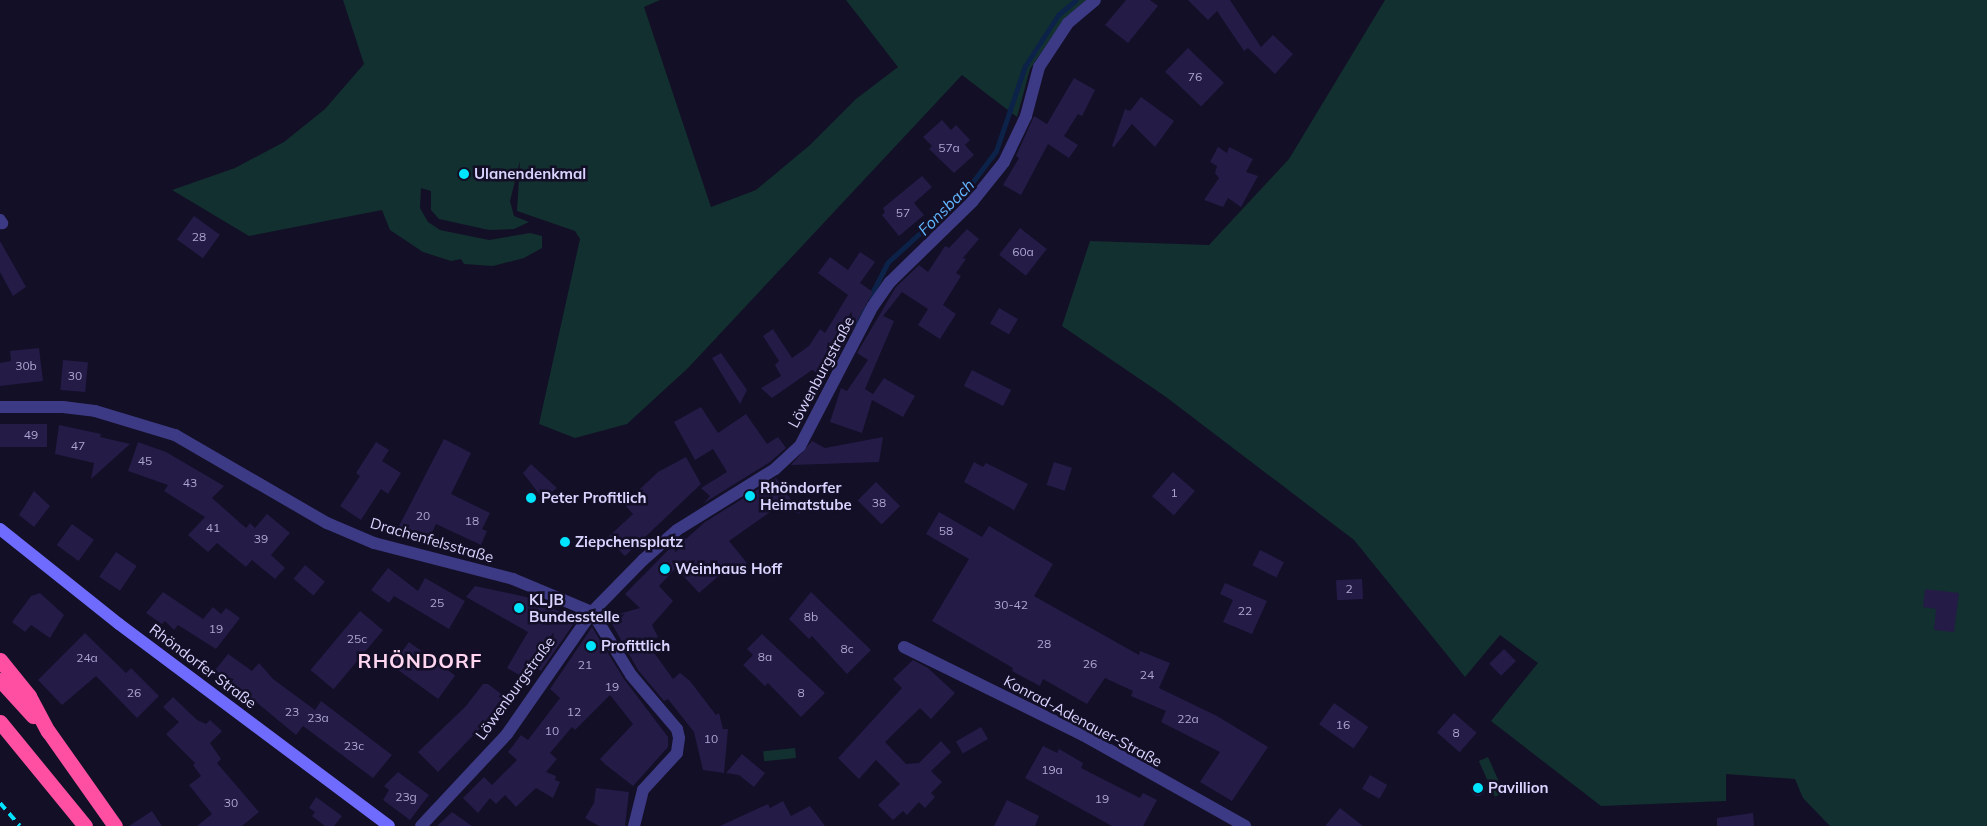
<!DOCTYPE html>
<meta charset="utf-8">
<style>
body{margin:0}
#map{position:relative;width:1987px;height:826px;overflow:hidden;background:#130f26;font-family:Mulish,sans-serif}
div>[style]{position:absolute}
[style*='--x']{left:calc(var(--x)*1px);top:calc(var(--y)*1px);width:calc(var(--w)*1px);rotate:calc(var(--a)*1deg)}
.green>*{inset:0;background:#12302f;transform-origin:0 0}
.stream>*{height:5px;margin:-2.5px;padding:0 2.5px;transform-origin:2.5px;border-radius:2.5px;background:#0c2248}
.building>*{inset:0;background:#241b47;transform-origin:0 0}
.round{border-radius:50%}
.street>*{height:12px;margin:-6px;padding:0 6px;transform-origin:6px;border-radius:6px;background:#3d3a85}
.secondary>*{height:12px;margin:-6px;padding:0 6px;transform-origin:6px;border-radius:6px;background:#6f6bff}
.highway>*{height:15px;margin:-7.5px;padding:0 7.5px;transform-origin:7.5px;border-radius:7.5px;background:#ff4fa3}
.rail>*{height:4px;margin-top:-2px;transform-origin:0;background:repeating-linear-gradient(90deg,#00e5ff 0 8px,transparent 0 14px)}
.dots>*{width:14px;height:14px;translate:-50% -50%;box-sizing:border-box;border:2px solid #130f26;border-radius:50%}
span{translate:-50% -50%;white-space:nowrap;text-align:center;line-height:1.15;-webkit-text-stroke:5px #130f26;paint-order:stroke}
.number-label{font-size:12px;color:#aca6d1}
.number-label span{-webkit-text-stroke-width:0}
.poi-label{font-size:15px;color:#d9d4ff;font-weight:700}
.left{translate:0 -50%;text-align:left}
.street-label{font-size:15px;color:#d9d4ff}
.water-label{font-size:16px;color:#62b6ff;font-style:italic}
.district-label{font-size:20px;color:#ffd6f0;font-weight:700;letter-spacing:1px}
</style>
<div id="map">
<div class="green">
<div style="clip-path:polygon(343px 0,660px 0,644px 7px,711px 207px,756px 190px,810px 145px,856px 99px,898px 67px,846px 0,1086px 0,1064px 19px,1030px 69px,1017px 117px,962px 75px,688px 368px,627px 424px,575px 438px,539px 424px,580px 239px,575px 231px,517px 211px,520px 161px,510px 201px,514px 216px,529px 222px,514px 229px,489px 230px,439px 219px,431px 210px,431px 191px,421px 188px,420px 208px,428px 222px,440px 230px,489px 240px,530px 233px,542px 236px,542px 248px,524px 258px,493px 266px,464px 264px,461px 259px,451px 261px,423px 252px,390px 230px,382px 210px,249px 236px,172px 190px,235px 168px,284px 142px,325px 109px,364px 64px)"></div>
<div style="clip-path:polygon(1385px 0,1987px 0,1987px 826px,1830px 826px,1803px 798px,1795px 779px,1726px 774px,1726px 801px,1601px 806px,1491px 721px,1538px 663px,1500px 635px,1465px 677px,1354px 540px,1166px 397px,1062px 326px,1090px 241px,1209px 245px,1289px 159px)"></div>
<div style="left:795px;top:748px;width:10px;height:32px;rotate:84deg"></div>
<div style="left:1488px;top:757px;width:39px;height:10px;rotate:66deg"></div>
</div>
<div class="stream">
<div style="--x:870;--y:297;--w:39;--a:-63"></div>
<div style="--x:888;--y:262;--w:104;--a:-42.3"></div>
<div style="--x:965;--y:192;--w:51;--a:-52.9"></div>
<div style="--x:996;--y:151;--w:90;--a:-71.2"></div>
<div style="--x:1025;--y:66;--w:61;--a:-57.1"></div>
<div style="--x:1058;--y:15;--w:23;--a:-40"></div>
<div style="--x:857;--y:324;--w:18;--a:-68"></div>
</div>
<div class="building">
<div style="clip-path:polygon(1126px 0,1150px 0,1158px 6px,1128px 43px,1105px 25px)"></div>
<div style="clip-path:polygon(1188px 0,1230px 0,1261px 47px,1273px 35px,1293px 54px,1275px 74px,1248px 48px,1244px 51px,1217px 11px,1208px 20px)"></div>
<div style="left:1188px;top:48px;width:50px;height:33px;rotate:44deg"></div>
<div style="clip-path:polygon(1074px 78px,1095px 90px,1082px 116px,1078px 114px,1064px 136px,1078px 145px,1069px 158px,1048px 144px,1021px 195px,1003px 185px,1019px 158px,1016px 156px,1034px 116px,1047px 124px)"></div>
<div style="clip-path:polygon(1141px 97px,1174px 121px,1155px 147px,1132px 124px,1114px 147px,1112px 146px,1125px 109px,1130px 111px)"></div>
<div style="clip-path:polygon(942px 120px,951px 130px,956px 125px,970px 140px,965px 145px,974px 155px,954px 173px,929px 149px,932px 146px,923px 137px)"></div>
<div style="clip-path:polygon(1218px 147px,1227px 153px,1229px 147px,1253px 159px,1246px 172px,1258px 176px,1241px 207px,1228px 198px,1223px 207px,1204px 200px,1219px 178px,1215px 173px,1217px 166px,1210px 162px)"></div>
<div style="clip-path:polygon(922px 176px,932px 187px,914px 203px,924px 215px,899px 236px,882px 215px,885px 212px,883px 208px)"></div>
<div style="left:194px;top:216px;width:32px;height:29px;rotate:36deg"></div>
<div style="left:1020px;top:228px;width:34px;height:34px;rotate:38deg"></div>
<div style="clip-path:polygon(967px 229px,979px 239px,963px 258px,966px 259px,956px 273px,961px 276px,943px 305px,956px 314px,940px 339px,918px 325px,928px 309px,902px 292px,883px 316px,894px 321px,865px 389px,873px 394px,884px 378px,915px 396px,903px 417px,872px 400px,862px 433px,830px 422px,841px 388px,847px 391px,868px 360px,857px 353px,896px 287px,919px 265px,928px 272px,945px 246px,949px 248px)"></div>
<div style="clip-path:polygon(0 241px,26px 287px,13px 296px,0 272px)"></div>
<div style="clip-path:polygon(860px 252px,875px 262px,860px 283px,873px 292px,826px 378px,812px 370px,772px 398px,761px 388px,781px 376px,775px 365px,779px 361px,763px 336px,773px 329px,792px 358px,809px 346px,820px 329px,825px 333px,848px 295px,818px 273px,830px 257px,848px 270px)"></div>
<div style="left:999px;top:308px;width:22px;height:18px;rotate:30deg"></div>
<div style="clip-path:polygon(39px 348px,43px 381px,0 386px,0 363px,11px 361px,10px 351px)"></div>
<div style="clip-path:polygon(721px 353px,747px 390px,740px 404px,712px 358px)"></div>
<div style="left:63px;top:360px;width:25px;height:30px;rotate:5deg"></div>
<div style="left:972px;top:370px;width:44px;height:18px;rotate:27deg"></div>
<div style="clip-path:polygon(701px 407px,718px 433px,746px 414px,767px 444px,778px 437px,786px 448px,770px 462px,704px 503px,710px 496px,701px 488px,727px 472px,713px 449px,695px 460px,674px 422px)"></div>
<div style="left:0;top:424px;width:47px;height:23px"></div>
<div style="clip-path:polygon(59px 425px,101px 434px,100px 437px,130px 444px,91px 479px,94px 463px,55px 454px)"></div>
<div style="clip-path:polygon(883px 437px,879px 462px,791px 465px,812px 441px,825px 448px)"></div>
<div style="clip-path:polygon(444px 439px,471px 453px,451px 494px,490px 513px,482px 529px,487px 531px,481px 545px,436px 524px,427px 543px,398px 528px)"></div>
<div style="clip-path:polygon(138px 442px,166px 452px,224px 486px,212px 498px,246px 528px,250px 523px,255px 528px,267px 514px,290px 533px,271px 555px,285px 568px,275px 579px,252px 560px,246px 567px,217px 543px,208px 552px,188px 535px,205px 517px,164px 491px,168px 485px,128px 471px)"></div>
<div style="clip-path:polygon(376px 442px,389px 450px,382px 461px,401px 473px,388px 494px,381px 489px,361px 520px,340px 506px,360px 476px,356px 473px)"></div>
<div style="clip-path:polygon(686px 457px,701px 484px,625px 556px,607px 538px,633px 514px,624px 504px,658px 472px)"></div>
<div style="clip-path:polygon(974px 462px,983px 467px,986px 463px,1028px 484px,1014px 510px,964px 482px)"></div>
<div style="left:1054px;top:462px;width:19px;height:24px;rotate:18deg"></div>
<div style="clip-path:polygon(531px 464px,557px 488px,543px 499px,523px 473px)"></div>
<div style="left:1173px;top:472px;width:29px;height:32px;rotate:41deg"></div>
<div style="clip-path:polygon(776px 478px,801px 514px,783px 509px,780px 505px,729px 541px,747px 563px,734px 573px,729px 567px,699px 593px,676px 568px,659px 586px,673px 601px,652px 625px,658px 637px,647px 643px,673px 679px,680px 673px,690px 681px,716px 715px,719px 713px,723px 729px,728px 729px,724px 773px,703px 770px,694px 732px,668px 699px,664px 701px,638px 670px,608px 617px,640px 608px,625px 594px,674px 544px,684px 536px,686px 539px,705px 522px)"></div>
<div style="left:876px;top:482px;width:34px;height:26px;rotate:45deg"></div>
<div style="clip-path:polygon(34px 491px,50px 506px,34px 527px,19px 515px)"></div>
<div style="clip-path:polygon(939px 512px,982px 537px,989px 526px,1053px 564px,1034px 596px,1139px 655px,1140px 651px,1170px 663px,1159px 688px,1217px 716px,1268px 747px,1232px 801px,1200px 782px,1220px 752px,1161px 722px,1166px 711px,1131px 696px,1133px 691px,1105px 678px,1087px 704px,1043px 679px,1040px 686px,1012px 671px,1013px 668px,932px 621px,969px 559px,926px 534px)"></div>
<div style="left:72px;top:524px;width:27px;height:26px;rotate:36deg"></div>
<div style="left:1260px;top:550px;width:27px;height:17px;rotate:27deg"></div>
<div style="left:116px;top:552px;width:25px;height:30px;rotate:34deg"></div>
<div style="left:305px;top:565px;width:26px;height:18px;rotate:40deg"></div>
<div style="clip-path:polygon(388px 568px,418px 591px,425px 578px,465px 601px,449px 629px,394px 596px,389px 603px,371px 590px)"></div>
<div style="left:1362px;top:579px;width:20px;height:26px;rotate:87deg"></div>
<div style="clip-path:polygon(1225px 583px,1267px 601px,1252px 634px,1223px 622px,1233px 600px,1220px 594px)"></div>
<div style="clip-path:polygon(475px 586px,526px 597px,577px 619px,541px 671px,534px 667px,526px 679px,507px 668px,528px 632px,466px 597px)"></div>
<div style="clip-path:polygon(1925px 589px,1959px 593px,1954px 632px,1934px 630px,1936px 609px,1923px 607px)"></div>
<div style="clip-path:polygon(163px 592px,203px 619px,213px 607px,221px 614px,226px 608px,240px 618px,216px 649px,178px 625px,174px 630px,165px 621px,162px 624px,146px 613px)"></div>
<div style="clip-path:polygon(811px 592px,871px 650px,847px 674px,812px 636px,809px 639px,789px 619px)"></div>
<div style="clip-path:polygon(40px 593px,64px 615px,50px 638px,31px 625px,25px 632px,12px 622px,31px 596px)"></div>
<div style="left:360px;top:611px;width:30px;height:77px;rotate:40deg"></div>
<div style="clip-path:polygon(592px 627px,624px 679px,668px 737px,668px 747px,633px 786px,606px 765px,600px 759px,633px 724px,610px 695px,575px 730px,572px 727px,550px 753px,557px 759px,546px 772px,556px 776px,555px 780px,560px 782px,553px 798px,536px 788px,516px 807px,505px 795px,496px 804px,490px 798px,478px 813px,463px 798px,484px 777px,492px 785px,517px 760px,508px 752px,521px 735px,528px 740px,560px 698px,550px 689px)"></div>
<div style="clip-path:polygon(85px 633px,126px 673px,131px 668px,159px 696px,137px 718px,96px 676px,62px 705px,38px 680px)"></div>
<div style="clip-path:polygon(762px 634px,825px 693px,801px 717px,768px 683px,765px 686px,743px 665px,753px 655px,747px 649px)"></div>
<div style="left:409px;top:642px;width:57px;height:29px;rotate:36deg"></div>
<div style="left:1504px;top:649px;width:17px;height:21px;rotate:45deg"></div>
<div style="clip-path:polygon(228px 654px,252px 671px,259px 663px,273px 679px,315px 710px,321px 701px,392px 755px,373px 778px,303px 726px,296px 735px,238px 687px,235px 690px,212px 674px)"></div>
<div style="clip-path:polygon(913px 660px,928px 668px,955px 693px,931px 719px,920px 708px,885px 742px,906px 764px,919px 763px,941px 741px,951px 752px,931px 771px,942px 782px,931px 793px,935px 797px,925px 808px,919px 802px,907px 815px,903px 811px,893px 820px,878px 805px,900px 784px,876px 760px,859px 779px,838px 758px,902px 688px,893px 679px)"></div>
<div style="clip-path:polygon(483px 684px,488px 684px,508px 699px,490px 723px,487px 721px,438px 772px,418px 752px,466px 706px)"></div>
<div style="clip-path:polygon(173px 697px,197px 720px,206px 724px,210px 720px,222px 731px,210px 743px,221px 759px,217px 763px,259px 812px,242px 826px,197px 826px,212px 814px,189px 785px,201px 776px,193px 765px,195px 763px,166px 734px,179px 722px,163px 707px)"></div>
<div style="left:1334px;top:703px;width:42px;height:26px;rotate:35deg"></div>
<div style="left:1454px;top:713px;width:30px;height:26px;rotate:41deg"></div>
<div style="left:981px;top:727px;width:14px;height:29px;rotate:60deg"></div>
<div style="clip-path:polygon(1043px 746px,1057px 753px,1059px 749px,1083px 763px,1081px 768px,1140px 798px,1143px 793px,1157px 800px,1143px 826px,1112px 826px,1025px 778px)"></div>
<div style="clip-path:polygon(742px 754px,765px 773px,754px 787px,739px 775px,726px 773px)"></div>
<div style="clip-path:polygon(398px 772px,429px 795px,410px 820px,383px 800px,389px 790px,384px 786px)"></div>
<div style="left:1370px;top:775px;width:20px;height:16px;rotate:30deg"></div>
<div class="round" style="left:1471px;top:782px;width:14px;height:14px"></div>
<div style="clip-path:polygon(596px 788px,629px 792px,625px 826px,599px 826px,585px 818px,594px 803px)"></div>
<div style="clip-path:polygon(316px 797px,342px 816px,334px 826px,325px 826px,312px 816px,315px 812px,309px 808px)"></div>
<div style="clip-path:polygon(1007px 800px,1039px 816px,1035px 826px,994px 826px)"></div>
<div style="clip-path:polygon(783px 801px,791px 816px,810px 806px,825px 826px,720px 826px,768px 804px,770px 808px)"></div>
<div style="clip-path:polygon(1340px 808px,1363px 826px,1325px 826px)"></div>
<div style="clip-path:polygon(152px 811px,162px 826px,129px 826px)"></div>
<div style="clip-path:polygon(452px 812px,472px 826px,437px 826px)"></div>
<div style="clip-path:polygon(1753px 813px,1754px 826px,1717px 826px,1717px 818px)"></div>
</div>
<div class="street">
<div style="--x:0;--y:220;--w:4;--a:56"></div>
<div style="--x:0;--y:407;--w:63;--a:0"></div>
<div style="--x:63;--y:407;--w:32;--a:7"></div>
<div style="--x:95;--y:411;--w:84;--a:16.7"></div>
<div style="--x:175;--y:435;--w:176;--a:30.1"></div>
<div style="--x:327;--y:523;--w:51;--a:23.1"></div>
<div style="--x:374;--y:543;--w:144;--a:14.5"></div>
<div style="--x:513;--y:579;--w:86;--a:22.7"></div>
<div style="--x:592;--y:612;--w:74;--a:58.2"></div>
<div style="--x:631;--y:675;--w:71;--a:49.6"></div>
<div style="--x:677;--y:729;--w:9;--a:77"></div>
<div style="--x:679;--y:738;--w:15;--a:98"></div>
<div style="--x:677;--y:753;--w:50;--a:132.6"></div>
<div style="--x:643;--y:790;--w:37;--a:104"></div>
<div style="--x:904;--y:647;--w:199;--a:26.2"></div>
<div style="--x:1083;--y:735;--w:186;--a:29.3"></div>
<div style="--x:421;--y:826;--w:126;--a:-46.9"></div>
<div style="--x:507;--y:734;--w:149;--a:-55.1"></div>
<div style="--x:592;--y:612;--w:73;--a:-45.6"></div>
<div style="--x:643;--y:560;--w:45;--a:-41.4"></div>
<div style="--x:677;--y:530;--w:115;--a:-31.9"></div>
<div style="--x:775;--y:469;--w:34;--a:-43"></div>
<div style="--x:800;--y:446;--w:158;--a:-62.5"></div>
<div style="--x:873;--y:306;--w:29;--a:-55"></div>
<div style="--x:890;--y:282;--w:115;--a:-44.3"></div>
<div style="--x:972;--y:202;--w:51;--a:-51.3"></div>
<div style="--x:1004;--y:162;--w:51;--a:-64.4"></div>
<div style="--x:1026;--y:116;--w:51;--a:-75.1"></div>
<div style="--x:1039;--y:67;--w:53;--a:-56.6"></div>
<div style="--x:1068;--y:23;--w:35;--a:-40"></div>
</div>
<div class="secondary">
<div style="--x:0;--y:529;--w:152;--a:38.6"></div>
<div style="--x:119;--y:624;--w:337;--a:36.8"></div>
</div>
<div class="highway">
<div style="--x:0;--y:660;--w:46;--a:51.1"></div>
<div style="--x:29;--y:696;--w:40;--a:62"></div>
<div style="--x:48;--y:731;--w:116;--a:54.8"></div>
<div style="--x:0;--y:680;--w:49;--a:47.5"></div>
<div style="--x:0;--y:722;--w:134;--a:50.7"></div>
</div>
<div class="rail">
<div style="--x:0;--y:803;--w:30;--a:49"></div>
</div>
<div class="dots">
<div style="left:464px;top:174px;background:#00e5ff"></div>
<div style="left:750px;top:496px;background:#00e5ff"></div>
<div style="left:531px;top:498px;background:#00e5ff"></div>
<div style="left:565px;top:542px;background:#00e5ff"></div>
<div style="left:665px;top:569px;background:#00e5ff"></div>
<div style="left:519px;top:608px;background:#00e5ff"></div>
<div style="left:591px;top:646px;background:#00e5ff"></div>
<div style="left:1478px;top:788px;background:#00e5ff"></div>
</div>
<div class="number-label">
<span style="left:1195px;top:77px">76</span>
<span style="left:949px;top:148px">57a</span>
<span style="left:903px;top:213px">57</span>
<span style="left:199px;top:237px">28</span>
<span style="left:1023px;top:252px">60a</span>
<span style="left:26px;top:366px">30b</span>
<span style="left:75px;top:376px">30</span>
<span style="left:31px;top:435px">49</span>
<span style="left:78px;top:446px">47</span>
<span style="left:145px;top:461px">45</span>
<span style="left:190px;top:483px">43</span>
<span style="left:1174px;top:493px">1</span>
<span style="left:879px;top:503px">38</span>
<span style="left:423px;top:516px">20</span>
<span style="left:472px;top:521px">18</span>
<span style="left:213px;top:528px">41</span>
<span style="left:946px;top:531px">58</span>
<span style="left:261px;top:539px">39</span>
<span style="left:1349px;top:589px">2</span>
<span style="left:437px;top:603px">25</span>
<span style="left:1011px;top:605px">30-42</span>
<span style="left:1245px;top:611px">22</span>
<span style="left:811px;top:617px">8b</span>
<span style="left:216px;top:629px">19</span>
<span style="left:357px;top:639px">25c</span>
<span style="left:1044px;top:644px">28</span>
<span style="left:847px;top:649px">8c</span>
<span style="left:765px;top:657px">8a</span>
<span style="left:87px;top:658px">24a</span>
<span style="left:1090px;top:664px">26</span>
<span style="left:585px;top:665px">21</span>
<span style="left:1147px;top:675px">24</span>
<span style="left:612px;top:687px">19</span>
<span style="left:134px;top:693px">26</span>
<span style="left:801px;top:693px">8</span>
<span style="left:292px;top:712px">23</span>
<span style="left:574px;top:712px">12</span>
<span style="left:318px;top:718px">23a</span>
<span style="left:1188px;top:719px">22a</span>
<span style="left:1343px;top:725px">16</span>
<span style="left:552px;top:731px">10</span>
<span style="left:1456px;top:733px">8</span>
<span style="left:711px;top:739px">10</span>
<span style="left:354px;top:746px">23c</span>
<span style="left:1052px;top:770px">19a</span>
<span style="left:406px;top:797px">23g</span>
<span style="left:1102px;top:799px">19</span>
<span style="left:231px;top:803px">30</span>
</div>
<div class="poi-label">
<span class="left" style="left:474px;top:174px">Ulanendenkmal</span>
<span class="left" style="left:760px;top:496px">Rhöndorfer<br>Heimatstube</span>
<span class="left" style="left:541px;top:498px">Peter Profitlich</span>
<span class="left" style="left:575px;top:542px">Ziepchensplatz</span>
<span class="left" style="left:675px;top:569px">Weinhaus Hoff</span>
<span class="left" style="left:529px;top:608px">KLJB<br>Bundesstelle</span>
<span class="left" style="left:601px;top:646px">Profittlich</span>
<span class="left" style="left:1488px;top:788px">Pavillion</span>
</div>
<div class="street-label">
<span style="left:821px;top:372px;rotate:-62deg">Löwenburgstraße</span>
<span style="left:432px;top:540px;rotate:16deg">Drachenfelsstraße</span>
<span style="left:203px;top:666px;rotate:37deg">Rhöndorfer Straße</span>
<span style="left:515px;top:688px;rotate:-54deg">Löwenburgstraße</span>
<span style="left:1083px;top:721px;rotate:28deg">Konrad-Adenauer-Straße</span>
</div>
<div class="water-label">
<span style="left:946px;top:207px;rotate:-45deg">Fonsbach</span>
</div>
<div class="district-label">
<span style="left:420px;top:660px">RHÖNDORF</span>
</div>
</div>
